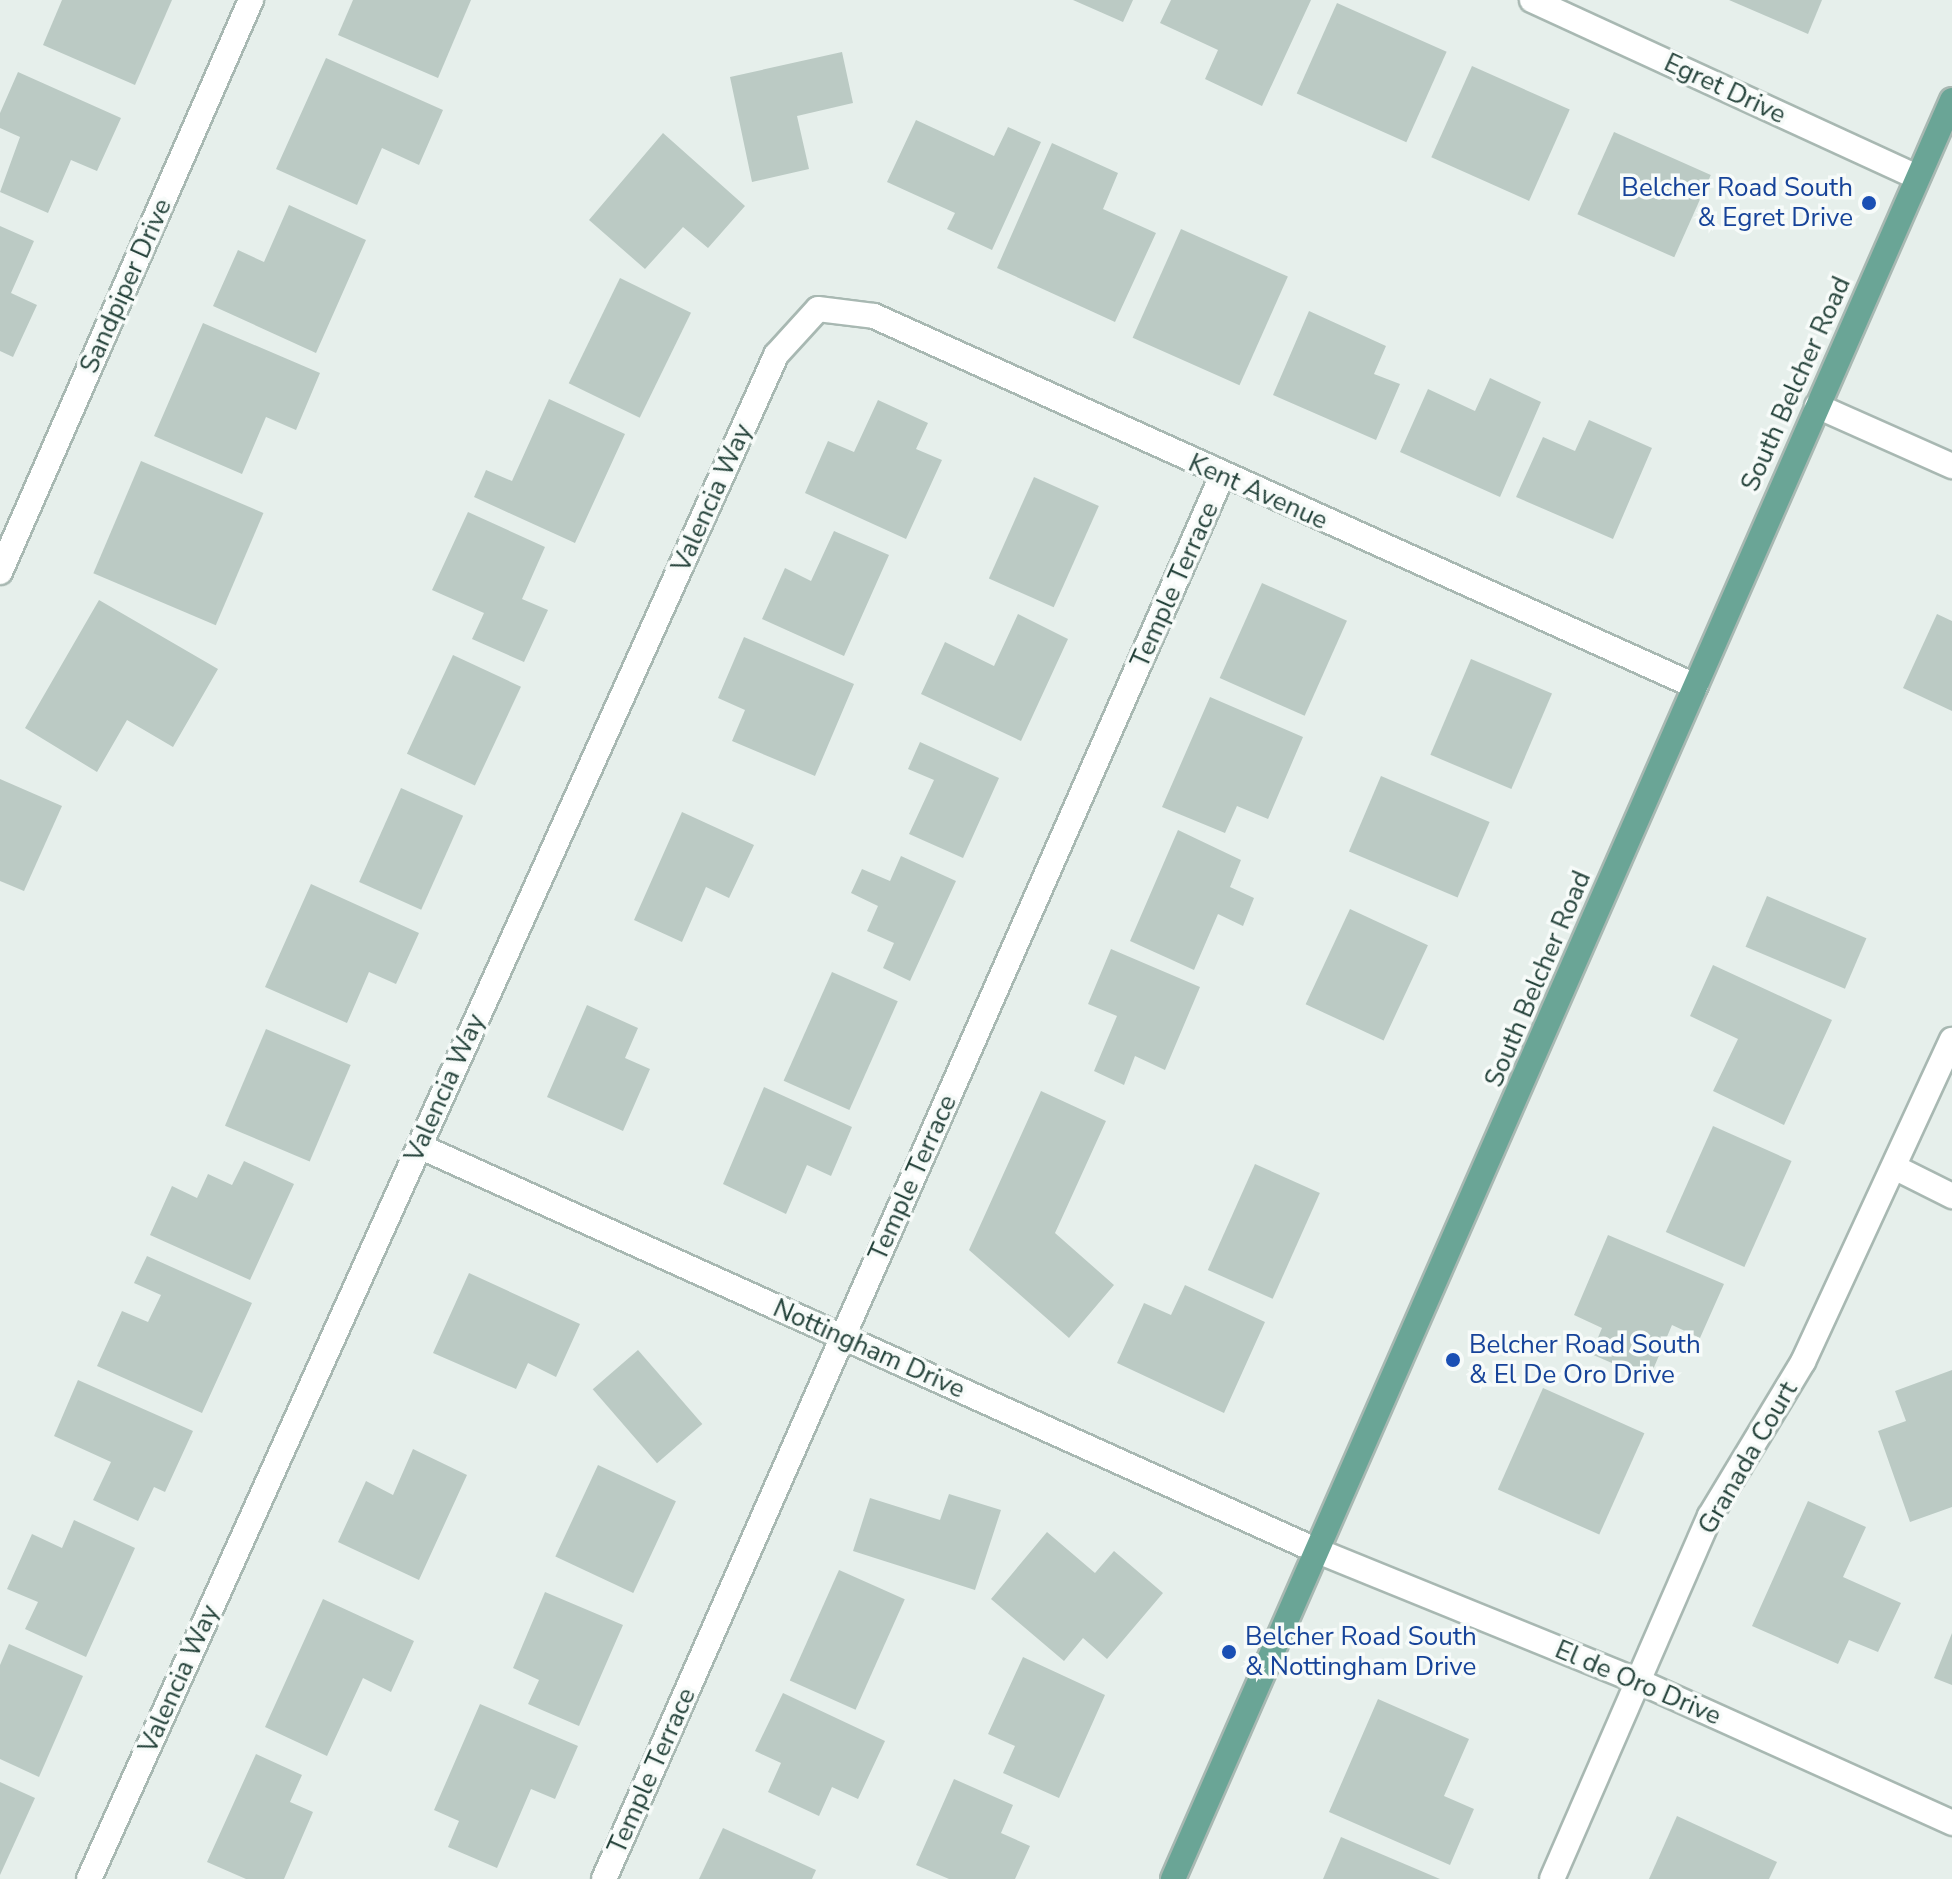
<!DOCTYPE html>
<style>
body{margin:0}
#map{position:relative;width:1952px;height:1879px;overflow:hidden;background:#e6efeb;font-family:"Nunito Sans",sans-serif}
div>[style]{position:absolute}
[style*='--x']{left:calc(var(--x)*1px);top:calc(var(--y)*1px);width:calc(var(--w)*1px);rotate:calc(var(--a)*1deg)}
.building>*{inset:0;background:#bbcac4;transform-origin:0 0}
.roads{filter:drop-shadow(2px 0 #a8b8b2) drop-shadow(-2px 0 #a8b8b2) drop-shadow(0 2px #a8b8b2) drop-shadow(0 -2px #a8b8b2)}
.minor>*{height:24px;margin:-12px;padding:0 12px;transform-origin:12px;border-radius:12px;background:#fff}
.major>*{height:24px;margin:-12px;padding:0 12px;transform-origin:12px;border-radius:12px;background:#6aa596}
.dots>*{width:22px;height:22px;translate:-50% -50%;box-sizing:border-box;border:4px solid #f7fbf9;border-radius:50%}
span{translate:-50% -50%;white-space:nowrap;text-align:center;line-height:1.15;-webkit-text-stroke:7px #f7fbf9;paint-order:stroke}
.street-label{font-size:26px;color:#24423a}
.transit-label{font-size:26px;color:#164399}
.right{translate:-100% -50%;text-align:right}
.left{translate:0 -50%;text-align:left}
</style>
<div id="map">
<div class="building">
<div style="clip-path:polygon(62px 0,172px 0,135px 85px,43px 45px)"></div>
<div style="clip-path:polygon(353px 0,471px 0,438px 78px,338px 35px)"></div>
<div style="clip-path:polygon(1073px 0,1133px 0,1123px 22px)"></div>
<div style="clip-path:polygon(1171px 0,1311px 0,1262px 106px,1205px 79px,1218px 50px,1160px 23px)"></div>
<div style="clip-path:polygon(1729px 0,1822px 0,1808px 34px)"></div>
<div style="left:1337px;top:3px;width:120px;height:99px;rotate:24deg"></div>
<div style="clip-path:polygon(842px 52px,853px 103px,797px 116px,809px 169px,752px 182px,730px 77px)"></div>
<div style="clip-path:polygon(326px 58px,443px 110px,419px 165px,382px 148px,357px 205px,276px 169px)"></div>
<div style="left:1472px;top:66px;width:107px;height:100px;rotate:24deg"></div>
<div style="clip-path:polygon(18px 72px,121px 118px,97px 171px,71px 160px,48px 213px,0 192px,20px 137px,0 128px,0 113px)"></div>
<div style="clip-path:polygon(916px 120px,994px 156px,1008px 127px,1041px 142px,992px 250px,947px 229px,955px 213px,887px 182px)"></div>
<div style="left:1614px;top:132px;width:106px;height:90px;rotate:24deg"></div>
<div style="clip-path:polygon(663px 133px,745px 206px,708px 248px,683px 227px,645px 269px,589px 220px)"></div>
<div style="clip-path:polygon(1052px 143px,1118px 173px,1103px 209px,1156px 233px,1115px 322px,997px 268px)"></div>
<div style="clip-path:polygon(289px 205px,366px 240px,316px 353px,213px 306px,238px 250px,264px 262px)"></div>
<div style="clip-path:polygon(0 226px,34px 241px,11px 293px,37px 305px,13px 357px,0 351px)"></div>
<div style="left:1181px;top:229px;width:117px;height:119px;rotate:24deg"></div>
<div style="left:620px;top:278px;width:79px;height:117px;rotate:26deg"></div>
<div style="clip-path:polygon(1309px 311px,1386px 346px,1374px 374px,1400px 384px,1376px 440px,1273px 395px)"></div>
<div style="clip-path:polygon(203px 323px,320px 373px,296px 430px,266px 417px,242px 474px,154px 436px)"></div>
<div style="clip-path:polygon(1490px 378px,1541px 402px,1500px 497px,1400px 452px,1428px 389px,1475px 411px)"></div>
<div style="clip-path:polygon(549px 399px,625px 434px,575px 543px,474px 497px,486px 470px,512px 481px)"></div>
<div style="clip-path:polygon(878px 400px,928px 423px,916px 449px,942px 460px,906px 539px,805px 493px,828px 441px,854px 452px)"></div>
<div style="clip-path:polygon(1589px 420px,1652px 448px,1613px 539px,1516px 497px,1543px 437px,1575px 451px)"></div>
<div style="left:141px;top:461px;width:133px;height:122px;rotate:23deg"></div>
<div style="left:1034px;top:477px;width:71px;height:111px;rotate:24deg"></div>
<div style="clip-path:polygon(468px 512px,545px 547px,522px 599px,548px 610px,524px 662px,472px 639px,484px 613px,432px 590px)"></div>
<div style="clip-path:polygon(834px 531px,889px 555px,844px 656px,762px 619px,785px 568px,811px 581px)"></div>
<div style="left:1262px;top:583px;width:93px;height:104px;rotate:24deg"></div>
<div style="clip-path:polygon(99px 600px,218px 669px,173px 747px,127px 720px,97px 772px,25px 728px)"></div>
<div style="clip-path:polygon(1018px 614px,1068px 639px,1021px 741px,921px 694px,945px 642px,994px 666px)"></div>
<div style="clip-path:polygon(1937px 614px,1952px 621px,1952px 711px,1903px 688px)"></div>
<div style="clip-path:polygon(744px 637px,854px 684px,815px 776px,732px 741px,745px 710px,718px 698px)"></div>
<div style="left:453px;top:655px;width:75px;height:109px;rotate:25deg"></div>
<div style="left:1471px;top:659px;width:88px;height:104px;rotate:23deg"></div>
<div style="clip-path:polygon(1210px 697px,1303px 737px,1268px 819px,1237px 806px,1225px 833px,1162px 807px)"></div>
<div style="clip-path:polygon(920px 742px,999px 778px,963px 858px,909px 834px,934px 780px,908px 769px)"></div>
<div style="left:1381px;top:776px;width:118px;height:82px;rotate:23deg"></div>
<div style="clip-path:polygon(0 779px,62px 806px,24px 891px,0 881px)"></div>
<div style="left:401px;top:788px;width:68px;height:103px;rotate:24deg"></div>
<div style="clip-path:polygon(682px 812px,754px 845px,729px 898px,706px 887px,682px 942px,634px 920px)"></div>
<div style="clip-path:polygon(1178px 830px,1241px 860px,1230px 887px,1254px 898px,1243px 926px,1218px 914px,1194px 970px,1130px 941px)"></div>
<div style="clip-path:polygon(901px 856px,956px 881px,910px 981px,883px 968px,894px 943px,867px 931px,878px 906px,851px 893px,862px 869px,890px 881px)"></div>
<div style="clip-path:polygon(311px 884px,419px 933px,396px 984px,369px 972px,347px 1023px,265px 987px)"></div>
<div style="left:1767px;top:896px;width:108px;height:55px;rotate:23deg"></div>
<div style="left:1350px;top:909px;width:86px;height:105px;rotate:25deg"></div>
<div style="clip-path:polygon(1111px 949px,1200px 987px,1165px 1070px,1135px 1056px,1124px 1085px,1094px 1071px,1117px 1016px,1088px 1004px)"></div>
<div style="clip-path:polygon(1713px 965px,1832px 1020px,1784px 1125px,1713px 1091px,1738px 1039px,1690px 1016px)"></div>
<div style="left:832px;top:972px;width:72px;height:119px;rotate:24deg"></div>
<div style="clip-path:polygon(587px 1005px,638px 1028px,625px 1058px,650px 1069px,623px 1131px,547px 1097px)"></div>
<div style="left:266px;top:1029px;width:92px;height:105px;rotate:23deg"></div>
<div style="clip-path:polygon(764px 1087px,852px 1127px,831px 1176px,807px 1165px,786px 1214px,723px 1184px)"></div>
<div style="clip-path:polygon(1041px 1091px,1106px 1121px,1055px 1233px,1114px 1285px,1069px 1338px,969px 1250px)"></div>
<div style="left:1713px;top:1126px;width:86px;height:116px;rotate:24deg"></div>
<div style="clip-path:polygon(244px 1161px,294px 1184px,250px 1280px,150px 1235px,172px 1186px,197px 1198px,208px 1174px,232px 1185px)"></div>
<div style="left:1255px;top:1164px;width:71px;height:116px;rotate:24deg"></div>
<div style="clip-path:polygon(1608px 1235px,1724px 1284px,1700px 1338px,1672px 1325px,1649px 1379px,1591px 1354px,1602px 1328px,1574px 1315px)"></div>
<div style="clip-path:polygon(147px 1256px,252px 1303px,202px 1413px,97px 1366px,122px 1311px,148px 1322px,161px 1295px,134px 1283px)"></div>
<div style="clip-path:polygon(469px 1273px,580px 1324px,556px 1377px,528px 1363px,516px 1389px,433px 1353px)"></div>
<div style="clip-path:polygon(1185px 1285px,1265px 1322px,1224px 1413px,1117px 1363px,1144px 1303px,1171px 1315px)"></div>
<div style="left:638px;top:1350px;width:98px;height:60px;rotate:49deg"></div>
<div style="clip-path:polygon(1952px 1370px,1952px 1507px,1910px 1522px,1878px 1431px,1906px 1421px,1895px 1391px)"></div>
<div style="clip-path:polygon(78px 1380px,193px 1431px,165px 1492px,154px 1487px,138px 1521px,93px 1500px,111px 1462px,54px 1436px)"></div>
<div style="left:1543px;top:1388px;width:111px;height:111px;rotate:24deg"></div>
<div style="clip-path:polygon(413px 1449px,467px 1475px,419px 1580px,338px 1542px,366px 1481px,393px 1495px)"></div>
<div style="left:598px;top:1465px;width:86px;height:101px;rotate:25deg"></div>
<div style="clip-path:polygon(949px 1494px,1001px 1510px,975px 1590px,853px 1551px,870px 1498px,940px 1520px)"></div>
<div style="clip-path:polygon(1808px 1501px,1866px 1527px,1843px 1577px,1901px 1603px,1878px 1652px,1849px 1640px,1838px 1664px,1752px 1626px)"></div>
<div style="clip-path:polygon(74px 1520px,135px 1548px,86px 1657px,25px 1629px,38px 1602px,7px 1589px,32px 1534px,62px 1548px)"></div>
<div style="clip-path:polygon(1047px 1532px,1095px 1573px,1114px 1551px,1163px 1593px,1107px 1659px,1083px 1638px,1064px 1661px,991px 1599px)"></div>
<div style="left:839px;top:1570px;width:72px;height:121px;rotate:24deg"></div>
<div style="clip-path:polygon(545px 1592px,623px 1625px,579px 1726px,528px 1704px,539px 1680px,513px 1668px)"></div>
<div style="clip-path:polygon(323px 1599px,414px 1641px,391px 1692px,363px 1678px,327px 1756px,265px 1727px)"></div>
<div style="clip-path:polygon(1952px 1633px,1952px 1685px,1934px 1678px)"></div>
<div style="clip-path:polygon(9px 1644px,83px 1676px,39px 1777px,0 1759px,0 1665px)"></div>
<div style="clip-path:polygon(1023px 1657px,1105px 1695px,1059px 1798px,1003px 1773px,1015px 1746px,988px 1734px)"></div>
<div style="clip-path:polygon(783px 1693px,885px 1741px,858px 1799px,832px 1787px,819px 1816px,768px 1792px,781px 1763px,755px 1751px)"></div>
<div style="clip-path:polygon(1378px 1699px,1469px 1739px,1444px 1796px,1474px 1809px,1450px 1865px,1329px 1812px)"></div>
<div style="clip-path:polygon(480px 1704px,578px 1746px,555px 1799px,531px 1789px,497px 1868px,448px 1847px,459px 1821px,434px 1810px)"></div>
<div style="clip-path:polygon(256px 1754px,302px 1775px,290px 1802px,313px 1812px,284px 1879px,246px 1879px,207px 1862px)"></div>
<div style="clip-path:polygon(954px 1779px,1013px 1805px,1001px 1833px,1030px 1846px,1015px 1879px,949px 1879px,916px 1865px)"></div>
<div style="clip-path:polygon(0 1782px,35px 1798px,0 1875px)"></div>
<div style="clip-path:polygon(1677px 1816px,1777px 1862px,1769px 1879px,1649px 1879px)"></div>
<div style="clip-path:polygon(723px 1828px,816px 1870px,812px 1879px,699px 1879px)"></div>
<div style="clip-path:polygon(1341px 1837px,1440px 1879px,1323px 1879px)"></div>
</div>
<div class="roads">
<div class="minor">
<div style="--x:1532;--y:0;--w:424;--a:24.7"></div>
<div style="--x:1817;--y:406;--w:148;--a:24"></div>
<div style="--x:0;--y:572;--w:625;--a:-66.31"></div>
<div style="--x:419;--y:1146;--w:988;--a:24.26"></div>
<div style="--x:1320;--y:1552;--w:343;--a:22.1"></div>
<div style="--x:1638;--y:1681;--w:345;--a:24.3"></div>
<div style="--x:1896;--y:1168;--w:63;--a:26.6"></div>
<div style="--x:89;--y:1879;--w:1672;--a:-65.73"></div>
<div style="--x:776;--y:355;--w:62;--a:-47.6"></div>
<div style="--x:818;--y:309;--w:56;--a:7.1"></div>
<div style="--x:874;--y:316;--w:901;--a:24.26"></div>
<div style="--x:604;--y:1879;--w:1533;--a:-66.23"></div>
<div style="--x:1552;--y:1879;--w:396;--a:-66.5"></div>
<div style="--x:1710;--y:1516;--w:180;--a:-58.9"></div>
<div style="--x:1803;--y:1362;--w:355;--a:-65.2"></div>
</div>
<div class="major">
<div style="--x:1173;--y:1879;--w:1942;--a:-66.35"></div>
</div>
</div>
<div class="dots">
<div style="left:1869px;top:203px;background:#1a4fb4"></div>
<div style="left:1453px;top:1360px;background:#1a4fb4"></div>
<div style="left:1229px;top:1652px;background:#1a4fb4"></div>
</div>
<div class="street-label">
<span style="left:1725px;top:89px;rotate:25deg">Egret Drive</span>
<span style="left:126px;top:286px;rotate:-66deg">Sandpiper Drive</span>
<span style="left:1796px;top:384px;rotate:-66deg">South Belcher Road</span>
<span style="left:1258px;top:492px;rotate:24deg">Kent Avenue</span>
<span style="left:712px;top:498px;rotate:-66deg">Valencia Way</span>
<span style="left:1175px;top:585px;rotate:-66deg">Temple Terrace</span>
<span style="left:1538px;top:979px;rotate:-67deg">South Belcher Road</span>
<span style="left:445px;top:1088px;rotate:-66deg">Valencia Way</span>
<span style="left:913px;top:1178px;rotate:-66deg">Temple Terrace</span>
<span style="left:869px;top:1349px;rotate:24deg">Nottingham Drive</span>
<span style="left:1748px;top:1458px;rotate:-60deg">Granada Court</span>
<span style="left:179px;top:1679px;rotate:-66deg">Valencia Way</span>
<span style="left:1638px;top:1683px;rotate:23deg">El de Oro Drive</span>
<span style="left:652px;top:1771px;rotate:-66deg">Temple Terrace</span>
</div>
<div class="transit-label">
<span class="right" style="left:1853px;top:203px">Belcher Road South<br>&amp; Egret Drive</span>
<span class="left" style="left:1469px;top:1360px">Belcher Road South<br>&amp; El De Oro Drive</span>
<span class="left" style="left:1245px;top:1652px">Belcher Road South<br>&amp; Nottingham Drive</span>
</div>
</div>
